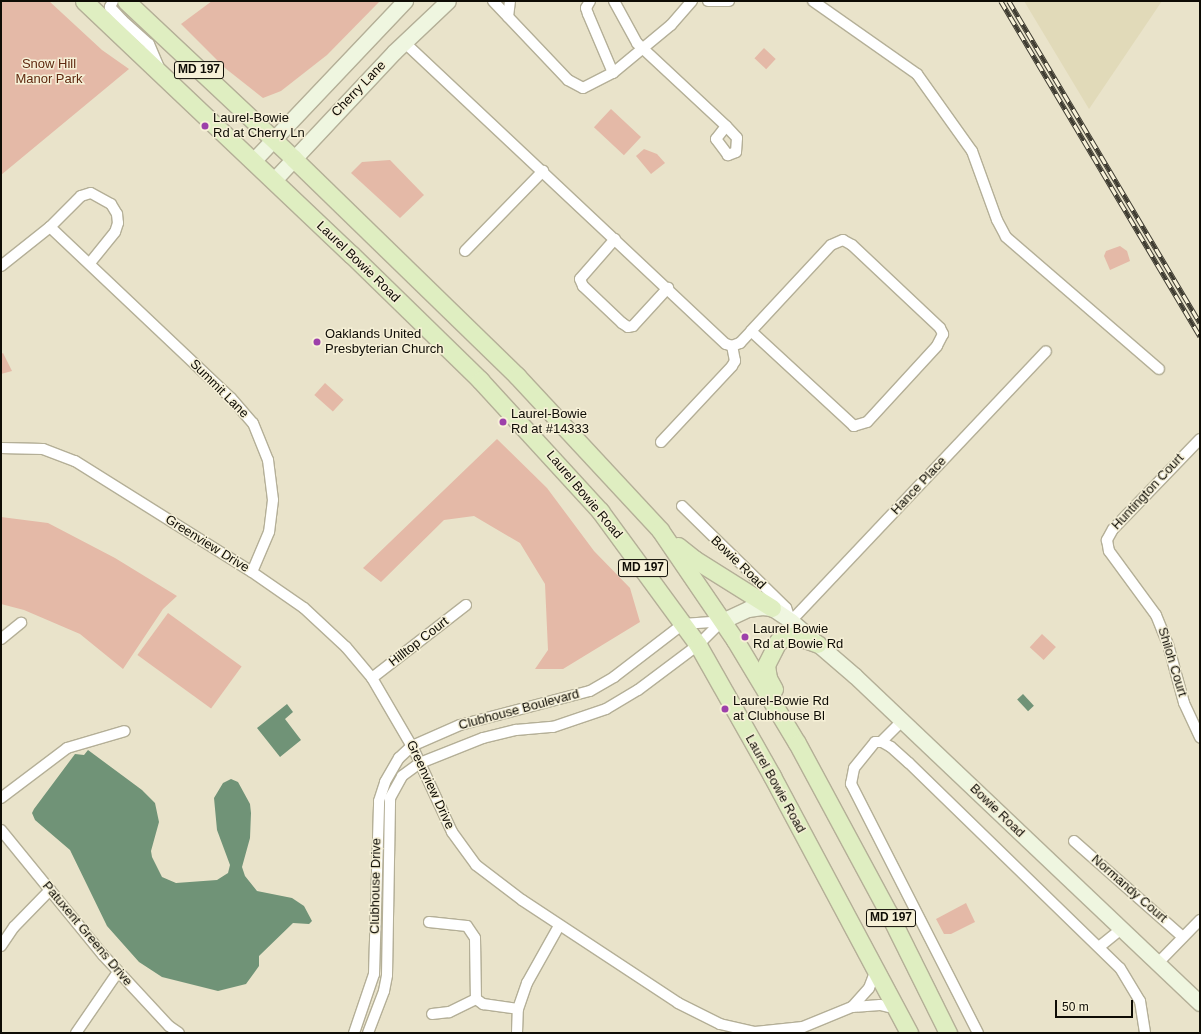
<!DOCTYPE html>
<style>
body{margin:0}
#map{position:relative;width:1201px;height:1034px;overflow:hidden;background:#e9e3ca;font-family:Arial,sans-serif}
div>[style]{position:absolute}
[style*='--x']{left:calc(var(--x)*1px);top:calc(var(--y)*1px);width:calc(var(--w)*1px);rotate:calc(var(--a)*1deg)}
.built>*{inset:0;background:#e1dab9}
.green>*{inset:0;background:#e4b9a7;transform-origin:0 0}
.water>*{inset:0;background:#709377;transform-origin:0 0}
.roads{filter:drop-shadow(1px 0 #b4af97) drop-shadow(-1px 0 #b4af97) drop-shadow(0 1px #b4af97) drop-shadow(0 -1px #b4af97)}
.street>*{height:10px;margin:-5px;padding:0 5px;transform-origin:5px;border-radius:5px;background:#fff}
.secondary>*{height:15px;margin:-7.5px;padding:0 7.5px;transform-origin:7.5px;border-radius:7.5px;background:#eff6e0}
.primary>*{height:17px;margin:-8.5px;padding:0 8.5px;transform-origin:8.5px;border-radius:8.5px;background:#dfeec1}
.rail>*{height:4.5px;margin-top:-2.25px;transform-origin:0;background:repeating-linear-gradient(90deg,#f6f0d7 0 9px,#3f3c31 0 18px);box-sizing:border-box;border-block:1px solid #3f3c31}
.dots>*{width:11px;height:11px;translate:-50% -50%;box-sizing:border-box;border:2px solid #f6f0d7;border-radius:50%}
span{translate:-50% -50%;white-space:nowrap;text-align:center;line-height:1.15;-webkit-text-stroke:3px #f6f0d7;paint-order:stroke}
.shield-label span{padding:1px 3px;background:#f6f0d7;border:1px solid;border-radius:3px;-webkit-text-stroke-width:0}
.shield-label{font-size:12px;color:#0e0c05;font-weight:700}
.park-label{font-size:13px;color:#5f280f}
.street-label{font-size:13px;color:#0e0c05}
.poi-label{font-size:13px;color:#0e0c05}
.left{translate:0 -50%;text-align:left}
.frame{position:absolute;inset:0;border:2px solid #0e0c05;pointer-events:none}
.scale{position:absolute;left:1055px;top:1000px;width:78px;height:18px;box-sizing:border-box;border:2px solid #0e0c05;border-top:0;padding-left:5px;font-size:12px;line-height:14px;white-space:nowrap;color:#0e0c05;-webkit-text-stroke:3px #f6f0d7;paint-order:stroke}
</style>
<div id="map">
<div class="built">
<div style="clip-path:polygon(1024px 1px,1162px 1px,1089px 109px)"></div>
</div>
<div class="green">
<div style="clip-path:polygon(1px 1px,49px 1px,102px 50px,129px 69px,1px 175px)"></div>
<div style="clip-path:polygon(212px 1px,380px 1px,327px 55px,281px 91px,263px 98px,225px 68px,181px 24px)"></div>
<div style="left:764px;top:48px;width:16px;height:14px;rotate:43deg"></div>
<div style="left:611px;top:109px;width:41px;height:25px;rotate:43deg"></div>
<div style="clip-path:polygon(644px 149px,657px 154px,665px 163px,651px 174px,636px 156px)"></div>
<div style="clip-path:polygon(390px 160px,424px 195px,400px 218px,351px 173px,362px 162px)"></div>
<div style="clip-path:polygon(1120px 246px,1127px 251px,1130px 261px,1110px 270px,1104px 256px,1106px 251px)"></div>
<div style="clip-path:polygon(3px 353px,12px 371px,1px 374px,1px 354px)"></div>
<div style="left:325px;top:383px;width:25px;height:16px;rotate:42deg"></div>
<div style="clip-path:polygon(497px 439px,547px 488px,594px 551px,630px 588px,640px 622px,563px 669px,535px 669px,548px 650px,545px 584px,520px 543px,474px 516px,444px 520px,381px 582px,363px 568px)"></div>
<div style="clip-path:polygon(1px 517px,48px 523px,115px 558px,177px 596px,163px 609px,123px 669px,80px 634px,24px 610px,1px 604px)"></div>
<div style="left:168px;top:613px;width:91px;height:52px;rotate:36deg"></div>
<div style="left:1042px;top:634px;width:19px;height:18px;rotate:43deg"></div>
<div style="clip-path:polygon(966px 903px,975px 922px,951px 934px,944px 934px,936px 919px)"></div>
</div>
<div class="water">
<div style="left:1023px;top:694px;width:16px;height:8px;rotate:47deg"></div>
<div style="clip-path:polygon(287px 704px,293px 712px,285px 719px,301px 740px,280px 757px,257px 728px)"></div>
<div style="clip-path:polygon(88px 750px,142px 790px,155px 803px,159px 822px,151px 851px,152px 857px,162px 877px,176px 883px,217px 880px,228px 873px,230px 865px,217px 830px,214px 798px,223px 783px,231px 779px,238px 782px,250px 804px,251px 813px,250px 838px,242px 867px,245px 876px,257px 891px,292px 898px,304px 906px,312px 921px,309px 924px,293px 923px,259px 956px,259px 966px,246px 984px,218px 991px,162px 977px,139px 962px,107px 926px,70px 850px,35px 820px,32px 813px,34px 809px,75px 754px,84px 755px)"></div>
</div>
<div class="roads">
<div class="street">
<div style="--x:113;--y:1;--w:7;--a:117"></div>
<div style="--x:110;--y:7;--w:18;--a:47"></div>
<div style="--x:122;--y:20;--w:36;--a:42"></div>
<div style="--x:149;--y:44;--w:26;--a:67"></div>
<div style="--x:493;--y:1;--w:109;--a:46.5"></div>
<div style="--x:568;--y:80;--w:17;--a:28"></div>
<div style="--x:583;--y:88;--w:34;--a:-27"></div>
<div style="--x:613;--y:73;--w:75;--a:-39.6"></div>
<div style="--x:671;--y:25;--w:32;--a:-49"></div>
<div style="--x:590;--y:1;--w:8;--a:120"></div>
<div style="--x:586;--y:8;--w:6;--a:72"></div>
<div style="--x:588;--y:14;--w:64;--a:67"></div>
<div style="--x:614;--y:1;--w:48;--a:61.3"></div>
<div style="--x:637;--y:43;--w:122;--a:43"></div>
<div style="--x:726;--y:126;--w:16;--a:47"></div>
<div style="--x:737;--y:138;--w:14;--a:94"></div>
<div style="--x:736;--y:152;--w:9;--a:159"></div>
<div style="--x:728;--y:155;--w:20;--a:-127"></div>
<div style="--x:716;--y:139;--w:16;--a:-52"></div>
<div style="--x:708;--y:1;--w:21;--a:0"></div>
<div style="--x:813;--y:1;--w:127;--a:35.1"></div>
<div style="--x:917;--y:74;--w:95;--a:54.5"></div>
<div style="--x:972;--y:151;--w:73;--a:70.1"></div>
<div style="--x:997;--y:220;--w:19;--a:62"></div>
<div style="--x:1006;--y:237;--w:202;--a:40.8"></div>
<div style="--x:508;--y:17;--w:16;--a:-83"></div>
<div style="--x:404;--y:42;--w:441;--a:43.2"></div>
<div style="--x:726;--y:344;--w:6;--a:18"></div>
<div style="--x:732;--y:346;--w:9;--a:-21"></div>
<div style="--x:740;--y:343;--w:16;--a:-47"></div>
<div style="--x:50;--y:227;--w:249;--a:43.4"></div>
<div style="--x:231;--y:398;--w:33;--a:49"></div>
<div style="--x:253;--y:423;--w:40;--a:68"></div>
<div style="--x:268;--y:460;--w:40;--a:82.9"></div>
<div style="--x:273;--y:500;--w:32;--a:97"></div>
<div style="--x:269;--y:532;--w:43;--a:113"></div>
<div style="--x:615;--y:239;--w:53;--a:131.2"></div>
<div style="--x:580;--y:279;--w:8;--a:67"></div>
<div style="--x:583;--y:286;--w:54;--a:43.5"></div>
<div style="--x:622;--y:323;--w:7;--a:34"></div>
<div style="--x:628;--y:327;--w:5;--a:-11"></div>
<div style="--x:633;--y:326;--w:52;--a:-47.4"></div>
<div style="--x:843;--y:240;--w:10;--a:29"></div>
<div style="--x:852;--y:245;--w:121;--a:43.3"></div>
<div style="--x:940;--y:328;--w:7;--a:63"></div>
<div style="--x:943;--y:334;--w:13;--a:117"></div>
<div style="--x:937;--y:346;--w:103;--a:132.6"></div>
<div style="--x:867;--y:422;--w:14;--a:163"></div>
<div style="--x:854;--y:426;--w:140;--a:-137.3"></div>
<div style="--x:751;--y:331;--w:117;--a:-47.1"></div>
<div style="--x:831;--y:245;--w:13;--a:-23"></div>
<div style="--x:465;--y:251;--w:112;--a:-45.7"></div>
<div style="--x:1;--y:266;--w:63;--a:-38.5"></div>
<div style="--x:50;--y:227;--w:44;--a:-45"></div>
<div style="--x:81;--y:196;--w:10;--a:-17"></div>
<div style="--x:91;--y:193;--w:23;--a:29"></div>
<div style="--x:111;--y:204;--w:12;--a:59"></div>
<div style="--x:117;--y:214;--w:9;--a:84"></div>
<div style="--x:118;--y:223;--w:9;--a:108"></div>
<div style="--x:115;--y:232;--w:40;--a:129"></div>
<div style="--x:1200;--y:439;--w:125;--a:134"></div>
<div style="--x:1113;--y:529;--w:13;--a:119"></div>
<div style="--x:1107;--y:540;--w:11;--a:80"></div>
<div style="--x:1109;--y:551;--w:79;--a:53.7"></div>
<div style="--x:1156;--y:615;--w:35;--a:68"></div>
<div style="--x:1169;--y:648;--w:57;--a:74.7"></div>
<div style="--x:1184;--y:703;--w:38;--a:65"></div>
<div style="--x:661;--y:442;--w:104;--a:-46.9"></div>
<div style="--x:732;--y:366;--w:6;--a:-59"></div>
<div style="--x:735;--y:361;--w:15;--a:-101"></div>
<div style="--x:1;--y:448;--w:42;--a:1.4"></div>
<div style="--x:43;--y:449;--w:34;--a:21"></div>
<div style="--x:75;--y:461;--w:209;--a:32.1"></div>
<div style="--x:252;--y:572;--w:63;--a:34.7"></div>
<div style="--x:304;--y:608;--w:57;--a:42.9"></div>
<div style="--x:346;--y:647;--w:40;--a:50"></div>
<div style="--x:372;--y:678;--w:83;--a:59.7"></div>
<div style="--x:414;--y:750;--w:90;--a:65.1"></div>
<div style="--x:452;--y:832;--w:41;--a:54"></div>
<div style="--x:476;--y:865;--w:58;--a:37.3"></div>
<div style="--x:522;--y:900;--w:187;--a:33.4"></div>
<div style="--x:678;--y:1003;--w:47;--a:26.6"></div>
<div style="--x:720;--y:1024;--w:36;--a:13"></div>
<div style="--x:755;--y:1032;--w:48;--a:-5.9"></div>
<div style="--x:803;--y:1027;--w:53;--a:-22.2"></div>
<div style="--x:852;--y:1007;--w:28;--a:-4"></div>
<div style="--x:880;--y:1005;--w:17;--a:13"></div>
<div style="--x:682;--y:506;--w:146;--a:44.4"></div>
<div style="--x:786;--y:608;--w:14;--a:69"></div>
<div style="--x:791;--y:621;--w:371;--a:-46.6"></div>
<div style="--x:1;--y:639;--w:26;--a:-39"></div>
<div style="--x:372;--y:678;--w:119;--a:-37.8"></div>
<div style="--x:881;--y:742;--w:30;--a:-45"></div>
<div style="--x:1;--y:798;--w:83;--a:-37.1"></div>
<div style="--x:67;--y:748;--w:60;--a:-16.3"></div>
<div style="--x:1;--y:830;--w:161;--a:50.8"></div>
<div style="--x:103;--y:955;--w:97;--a:47.1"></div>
<div style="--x:169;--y:1026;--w:12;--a:35"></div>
<div style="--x:1074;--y:841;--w:145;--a:41.4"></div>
<div style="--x:429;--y:922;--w:38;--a:6"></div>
<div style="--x:467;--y:926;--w:14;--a:56"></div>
<div style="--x:475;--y:938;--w:61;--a:89.1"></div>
<div style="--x:476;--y:999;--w:30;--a:154"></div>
<div style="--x:449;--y:1012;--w:17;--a:173"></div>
<div style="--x:1;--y:946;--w:23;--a:-56"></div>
<div style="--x:14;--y:927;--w:52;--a:-45.8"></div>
<div style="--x:1099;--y:947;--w:28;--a:-39"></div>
<div style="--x:1157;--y:964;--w:62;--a:-45.7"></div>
<div style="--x:476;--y:999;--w:9;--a:36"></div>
<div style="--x:483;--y:1004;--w:35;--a:8"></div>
<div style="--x:852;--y:1007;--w:25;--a:-48"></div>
<div style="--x:869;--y:988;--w:19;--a:-69"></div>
<div style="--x:76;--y:1033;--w:74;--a:-55.5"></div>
<div style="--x:354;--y:1033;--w:62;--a:-71.3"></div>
<div style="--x:374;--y:974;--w:173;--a:-88.3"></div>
<div style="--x:379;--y:801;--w:20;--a:-72"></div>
<div style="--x:385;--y:782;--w:28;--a:-60"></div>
<div style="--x:399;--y:758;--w:18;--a:-43"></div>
<div style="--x:412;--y:746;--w:52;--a:-23.6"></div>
<div style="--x:460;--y:725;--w:134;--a:-14.7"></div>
<div style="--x:590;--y:691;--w:28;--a:-30"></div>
<div style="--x:614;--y:677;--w:87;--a:-37.5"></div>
<div style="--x:683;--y:624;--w:39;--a:-4"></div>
<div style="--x:368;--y:1033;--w:45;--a:-69.1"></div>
<div style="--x:384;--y:991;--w:16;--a:-79"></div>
<div style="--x:387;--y:975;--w:177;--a:-89"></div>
<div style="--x:390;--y:798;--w:25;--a:-61"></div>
<div style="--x:402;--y:776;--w:22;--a:-36"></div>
<div style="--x:420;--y:763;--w:68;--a:-21.6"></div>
<div style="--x:483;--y:738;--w:34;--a:-14"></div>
<div style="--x:516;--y:730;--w:37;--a:-5"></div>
<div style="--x:553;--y:727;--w:56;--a:-18.8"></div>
<div style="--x:606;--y:709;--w:37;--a:-31"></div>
<div style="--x:638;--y:690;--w:75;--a:-36.9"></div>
<div style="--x:698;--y:645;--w:34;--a:-45"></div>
<div style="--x:517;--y:1033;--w:24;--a:-88"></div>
<div style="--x:518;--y:1009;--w:28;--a:-71"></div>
<div style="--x:527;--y:983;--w:65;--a:-60.7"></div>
<div style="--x:978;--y:1033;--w:280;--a:-117"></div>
<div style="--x:851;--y:784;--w:16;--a:-79"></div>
<div style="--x:854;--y:768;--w:33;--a:-51"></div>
<div style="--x:875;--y:742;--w:7;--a:0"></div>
<div style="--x:882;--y:742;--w:10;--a:29"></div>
<div style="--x:891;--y:747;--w:24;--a:42"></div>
<div style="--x:909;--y:763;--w:294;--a:44.2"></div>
<div style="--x:1120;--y:968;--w:39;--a:59"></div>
<div style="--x:1140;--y:1001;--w:32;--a:81"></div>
</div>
<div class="secondary">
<div style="--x:253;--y:161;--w:221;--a:-46.5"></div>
<div style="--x:273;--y:181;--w:177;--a:-46.8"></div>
<div style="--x:394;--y:52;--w:74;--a:-43.4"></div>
<div style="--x:722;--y:621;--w:29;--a:-25"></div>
<div style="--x:748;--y:609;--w:14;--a:-8"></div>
<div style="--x:762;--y:607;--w:10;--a:6"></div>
<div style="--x:772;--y:608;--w:23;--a:34"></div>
<div style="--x:791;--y:621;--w:84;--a:40.7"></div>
<div style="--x:855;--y:676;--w:475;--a:43.5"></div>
</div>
<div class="primary">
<div style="--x:84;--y:1;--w:369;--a:43.5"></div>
<div style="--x:352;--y:255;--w:179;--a:44.3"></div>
<div style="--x:480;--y:380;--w:178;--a:47.5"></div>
<div style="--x:600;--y:511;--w:166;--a:53.8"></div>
<div style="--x:698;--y:645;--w:150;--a:60.5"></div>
<div style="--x:772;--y:776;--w:291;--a:61.9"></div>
<div style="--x:126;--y:1;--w:231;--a:43.2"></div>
<div style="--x:294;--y:159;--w:311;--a:44.2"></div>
<div style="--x:517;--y:376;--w:210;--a:47.1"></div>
<div style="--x:660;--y:530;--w:133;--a:55.7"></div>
<div style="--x:735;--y:640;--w:120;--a:59"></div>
<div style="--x:797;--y:743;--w:194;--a:61.7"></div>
<div style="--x:889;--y:914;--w:133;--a:63.6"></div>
<div style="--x:678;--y:546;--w:21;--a:39"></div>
<div style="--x:694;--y:559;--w:92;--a:32.1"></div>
<div style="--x:774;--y:689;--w:13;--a:-119"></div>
<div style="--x:768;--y:678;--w:13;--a:-99"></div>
<div style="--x:766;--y:665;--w:27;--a:-63"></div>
<div style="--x:778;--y:641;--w:12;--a:-24"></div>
<div style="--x:789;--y:636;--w:7;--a:0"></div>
<div style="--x:796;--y:636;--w:23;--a:20"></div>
</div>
</div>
<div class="rail">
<div style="--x:1001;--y:1;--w:390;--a:59.3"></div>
<div style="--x:1009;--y:1;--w:374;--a:59.3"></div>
</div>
<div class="dots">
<div style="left:205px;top:126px;background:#9d40aa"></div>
<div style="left:317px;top:342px;background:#9d40aa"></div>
<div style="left:503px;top:422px;background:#9d40aa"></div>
<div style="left:745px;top:637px;background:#9d40aa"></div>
<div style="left:725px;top:709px;background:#9d40aa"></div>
</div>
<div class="shield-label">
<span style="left:199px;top:70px">MD 197</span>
<span style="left:643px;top:568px">MD 197</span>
<span style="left:891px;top:918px">MD 197</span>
</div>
<div class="park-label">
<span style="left:49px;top:72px">Snow Hill<br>Manor Park</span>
</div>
<div class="street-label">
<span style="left:359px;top:89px;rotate:-46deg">Cherry Lane</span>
<span style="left:358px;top:262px;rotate:44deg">Laurel Bowie Road</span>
<span style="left:219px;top:389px;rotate:45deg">Summit Lane</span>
<span style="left:919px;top:486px;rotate:-47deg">Hance Place</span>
<span style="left:1148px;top:492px;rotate:-47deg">Huntington Court</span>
<span style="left:584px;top:495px;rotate:50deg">Laurel Bowie Road</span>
<span style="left:207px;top:544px;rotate:32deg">Greenview Drive</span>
<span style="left:738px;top:563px;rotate:44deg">Bowie Road</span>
<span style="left:419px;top:642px;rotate:-38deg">Hilltop Court</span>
<span style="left:1172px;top:662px;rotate:73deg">Shiloh Court</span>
<span style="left:519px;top:710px;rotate:-15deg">Clubhouse Boulevard</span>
<span style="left:775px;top:784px;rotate:61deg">Laurel Bowie Road</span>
<span style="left:430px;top:785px;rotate:65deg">Greenview Drive</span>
<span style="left:997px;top:811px;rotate:44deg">Bowie Road</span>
<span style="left:376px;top:886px;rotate:-89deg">Clubhouse Drive</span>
<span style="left:1129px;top:889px;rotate:41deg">Normandy Court</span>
<span style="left:87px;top:934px;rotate:50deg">Patuxent Greens Drive</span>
</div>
<div class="poi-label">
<span class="left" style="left:213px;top:126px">Laurel-Bowie<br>Rd at Cherry Ln</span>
<span class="left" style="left:325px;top:342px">Oaklands United<br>Presbyterian Church</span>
<span class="left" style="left:511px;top:422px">Laurel-Bowie<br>Rd at #14333</span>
<span class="left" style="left:753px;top:637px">Laurel Bowie<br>Rd at Bowie Rd</span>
<span class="left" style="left:733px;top:709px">Laurel-Bowie Rd<br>at Clubhouse Bl</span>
</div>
<div class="frame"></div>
<div class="scale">50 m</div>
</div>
